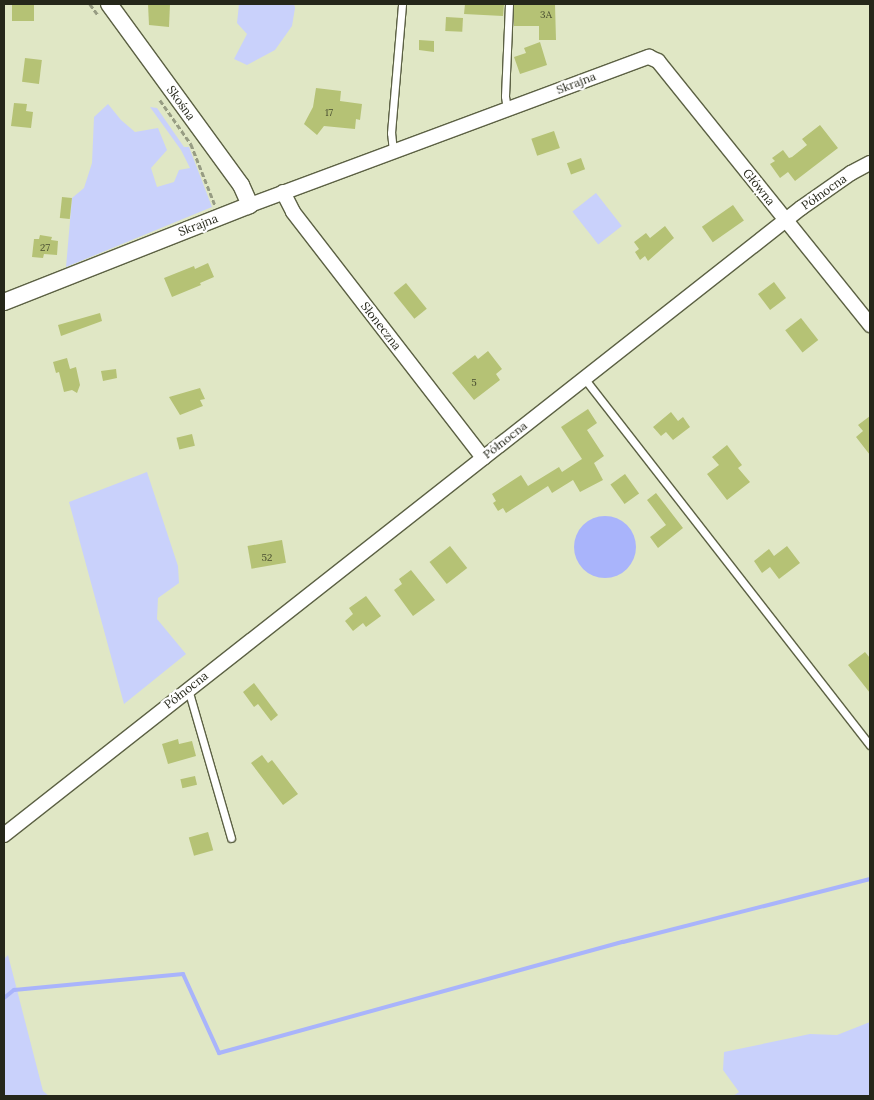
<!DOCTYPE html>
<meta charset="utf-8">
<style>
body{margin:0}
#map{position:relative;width:874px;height:1100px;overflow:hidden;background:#e0e7c5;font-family:Lora,serif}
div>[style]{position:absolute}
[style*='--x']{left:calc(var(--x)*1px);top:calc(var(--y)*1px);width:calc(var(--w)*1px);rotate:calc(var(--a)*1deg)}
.green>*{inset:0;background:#c9d1fb;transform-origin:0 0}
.water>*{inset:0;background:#a9b4fb}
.round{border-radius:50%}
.stream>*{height:4px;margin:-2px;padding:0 2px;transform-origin:2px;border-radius:2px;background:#a9b4fb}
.building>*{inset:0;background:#b5c275;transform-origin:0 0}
.path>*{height:2.5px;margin-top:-1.25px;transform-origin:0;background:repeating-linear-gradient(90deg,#979c83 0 5px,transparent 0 7.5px)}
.roads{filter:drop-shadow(1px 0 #5c6144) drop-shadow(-1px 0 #5c6144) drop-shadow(0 1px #5c6144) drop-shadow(0 -1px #5c6144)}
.service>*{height:7px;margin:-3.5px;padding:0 3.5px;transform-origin:3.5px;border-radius:3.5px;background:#fff}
.minor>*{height:14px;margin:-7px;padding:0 7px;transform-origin:7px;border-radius:7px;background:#fff}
.tertiary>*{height:16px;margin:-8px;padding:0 8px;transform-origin:8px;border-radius:8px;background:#fff}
span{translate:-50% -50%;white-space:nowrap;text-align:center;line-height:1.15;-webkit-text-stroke:4.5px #fff;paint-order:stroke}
.number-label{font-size:10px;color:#494e31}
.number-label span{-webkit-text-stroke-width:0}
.street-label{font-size:12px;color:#25271a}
.frame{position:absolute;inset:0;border:5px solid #25271a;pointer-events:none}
</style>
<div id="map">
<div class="green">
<div style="clip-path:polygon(239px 4px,294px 4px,295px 8px,292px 26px,275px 50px,247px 65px,234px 59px,247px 34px,237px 23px)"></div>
<div style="clip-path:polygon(108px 104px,121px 120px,135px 132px,158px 128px,167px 150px,151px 168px,157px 187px,174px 182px,179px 170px,190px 168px,181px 150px,150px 107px,157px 108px,184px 147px,189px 147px,212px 207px,66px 267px,72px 198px,84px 188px,92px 163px,94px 117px)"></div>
<div style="left:596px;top:193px;width:42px;height:30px;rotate:52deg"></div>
<div style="clip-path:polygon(147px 472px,178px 566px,179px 583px,158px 598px,157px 619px,186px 654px,124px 704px,69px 502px)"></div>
<div style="clip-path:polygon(8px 955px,43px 1091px,49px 1096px,4px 1096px,4px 959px)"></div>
<div style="clip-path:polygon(870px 1022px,870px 1096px,733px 1096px,739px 1092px,723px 1070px,724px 1052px,810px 1034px,837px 1035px)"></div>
</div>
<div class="water">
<div class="round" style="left:574px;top:516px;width:62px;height:62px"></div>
</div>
<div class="stream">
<div style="--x:4;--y:998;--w:13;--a:-39"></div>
<div style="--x:14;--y:990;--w:170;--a:-5.4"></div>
<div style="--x:183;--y:974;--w:87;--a:65.5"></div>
<div style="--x:219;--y:1053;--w:419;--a:-15.4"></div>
<div style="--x:623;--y:942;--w:255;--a:-14.3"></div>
</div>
<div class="building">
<div style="left:12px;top:4px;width:22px;height:17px"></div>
<div style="clip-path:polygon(148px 4px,170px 4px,169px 27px,149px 25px)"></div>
<div style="clip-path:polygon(465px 4px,504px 4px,503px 16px,464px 14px)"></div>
<div style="clip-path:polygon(514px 4px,555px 4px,556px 40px,539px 40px,539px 26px,514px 26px)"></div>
<div style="left:446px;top:17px;width:17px;height:14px;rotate:3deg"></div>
<div style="clip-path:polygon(419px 40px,434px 41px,434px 52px,419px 50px)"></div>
<div style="clip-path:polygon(540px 42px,547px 65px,520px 74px,514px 57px,526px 53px,524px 48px)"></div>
<div style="left:25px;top:58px;width:17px;height:24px;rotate:7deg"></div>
<div style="clip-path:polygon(316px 88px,341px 91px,340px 101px,362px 104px,360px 120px,356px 119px,355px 129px,324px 126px,317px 135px,304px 124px,313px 107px)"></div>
<div style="clip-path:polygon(14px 103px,27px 104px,26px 111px,33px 112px,31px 128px,11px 126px)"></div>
<div style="clip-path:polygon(820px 125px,838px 148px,795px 181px,788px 172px,780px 178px,770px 164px,775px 161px,772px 158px,783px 150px,789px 158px,792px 157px,807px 145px,802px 139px)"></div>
<div style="left:554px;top:131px;width:18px;height:24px;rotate:71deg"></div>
<div style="left:581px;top:158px;width:12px;height:15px;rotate:70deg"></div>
<div style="left:62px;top:197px;width:10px;height:21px;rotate:6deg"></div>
<div style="left:733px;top:205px;width:19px;height:38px;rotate:55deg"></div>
<div style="clip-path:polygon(665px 226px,674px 238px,648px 261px,645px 256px,640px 260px,635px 252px,639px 249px,634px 242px,646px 233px,650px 238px)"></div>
<div style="clip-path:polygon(40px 235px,52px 237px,51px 240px,58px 241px,57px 255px,44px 254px,43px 258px,32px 257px,34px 239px,39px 239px)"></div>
<div style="clip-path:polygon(208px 263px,214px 277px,200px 283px,201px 285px,172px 297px,164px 278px,194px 266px,195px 269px)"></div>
<div style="left:774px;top:282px;width:20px;height:20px;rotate:53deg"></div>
<div style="left:406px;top:283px;width:33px;height:16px;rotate:51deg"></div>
<div style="clip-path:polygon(100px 313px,102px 321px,61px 336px,58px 325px)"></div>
<div style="left:801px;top:318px;width:28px;height:20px;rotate:52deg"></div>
<div style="clip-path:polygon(488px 351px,502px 369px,496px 374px,500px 380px,474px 400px,452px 373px,475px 355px,478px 359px)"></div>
<div style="clip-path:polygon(67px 358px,70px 369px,76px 367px,80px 385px,77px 393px,72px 390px,64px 392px,59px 372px,56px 373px,53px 362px)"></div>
<div style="clip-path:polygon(116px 369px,117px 378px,103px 381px,101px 371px)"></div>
<div style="clip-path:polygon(200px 388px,205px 399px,200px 400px,203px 406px,180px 415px,169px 397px)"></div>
<div style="clip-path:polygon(588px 409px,597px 423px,587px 430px,604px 456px,594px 463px,603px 480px,580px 492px,573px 480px,552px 493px,548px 486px,506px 513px,503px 508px,498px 511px,493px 503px,496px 501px,492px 494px,521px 475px,528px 486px,559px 467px,562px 472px,582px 459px,561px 427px)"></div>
<div style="clip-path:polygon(671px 412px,678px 421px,683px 417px,690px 427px,673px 440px,666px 432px,661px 436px,653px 427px)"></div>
<div style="clip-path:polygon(870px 416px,870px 455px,856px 437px,863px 431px,858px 425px)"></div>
<div style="left:192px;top:434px;width:12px;height:16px;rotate:76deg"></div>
<div style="clip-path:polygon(727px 445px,742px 465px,738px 468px,750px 482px,727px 500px,707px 474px,719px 465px,712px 457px)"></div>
<div style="left:625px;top:474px;width:24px;height:18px;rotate:54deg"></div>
<div style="clip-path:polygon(656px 493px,683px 528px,658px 548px,650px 537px,666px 525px,647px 500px)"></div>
<div style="left:282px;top:540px;width:23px;height:35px;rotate:80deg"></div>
<div style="left:450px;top:546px;width:28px;height:26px;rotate:52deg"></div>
<div style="clip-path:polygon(787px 546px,800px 563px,779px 579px,770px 567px,762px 573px,754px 561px,769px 549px,774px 556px)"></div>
<div style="clip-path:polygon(411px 570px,435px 600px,413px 616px,394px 590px,402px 584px,399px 579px)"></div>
<div style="clip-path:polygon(366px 596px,381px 616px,366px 627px,363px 623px,353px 631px,345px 621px,353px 614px,349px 608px)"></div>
<div style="clip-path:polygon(865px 652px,870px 658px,870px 693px,848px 665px)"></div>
<div style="clip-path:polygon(254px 683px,278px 715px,271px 721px,258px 704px,254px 707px,243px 692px)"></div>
<div style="clip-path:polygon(178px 739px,179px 744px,192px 741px,196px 756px,168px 764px,162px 744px)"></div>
<div style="clip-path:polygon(262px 755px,268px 763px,272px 760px,298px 794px,283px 805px,251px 763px)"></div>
<div style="left:195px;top:776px;width:9px;height:15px;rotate:77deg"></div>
<div style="left:208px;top:832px;width:19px;height:20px;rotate:74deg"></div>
</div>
<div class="path">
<div style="--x:90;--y:4;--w:14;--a:54"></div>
<div style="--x:160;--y:100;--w:54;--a:54.8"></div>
<div style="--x:191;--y:144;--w:66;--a:68.5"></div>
</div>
<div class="roads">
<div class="service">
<div style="--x:507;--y:109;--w:13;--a:-99"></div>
<div style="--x:505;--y:96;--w:92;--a:-87.5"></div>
<div style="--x:393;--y:151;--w:18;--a:-96"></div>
<div style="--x:391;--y:133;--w:129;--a:-85.1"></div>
<div style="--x:584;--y:378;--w:465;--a:52.1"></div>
<div style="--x:188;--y:689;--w:155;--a:73.9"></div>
</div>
<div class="minor">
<div style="--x:283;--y:192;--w:22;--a:63"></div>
<div style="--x:293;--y:212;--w:311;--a:52.3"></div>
<div style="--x:250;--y:205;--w:426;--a:-20.4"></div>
<div style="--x:649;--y:57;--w:10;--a:24"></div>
<div style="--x:658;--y:61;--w:339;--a:51.2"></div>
<div style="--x:4;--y:835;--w:1014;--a:-38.19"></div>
<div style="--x:801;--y:208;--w:61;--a:-35"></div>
<div style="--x:851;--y:173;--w:21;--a:-28"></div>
</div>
<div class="tertiary">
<div style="--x:4;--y:302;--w:264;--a:-21.5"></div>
<div style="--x:250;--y:205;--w:22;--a:-114"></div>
<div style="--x:241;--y:185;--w:224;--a:-126.1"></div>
</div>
</div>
<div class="number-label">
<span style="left:546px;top:15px">3A</span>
<span style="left:329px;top:113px">17</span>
<span style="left:45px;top:248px">27</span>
<span style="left:474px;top:383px">5</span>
<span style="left:267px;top:558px">52</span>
</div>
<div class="street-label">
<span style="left:576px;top:83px;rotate:-21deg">Skrajna</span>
<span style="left:181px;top:103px;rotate:54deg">Skośna</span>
<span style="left:759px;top:187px;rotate:51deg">Główna</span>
<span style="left:824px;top:192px;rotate:-35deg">Północna</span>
<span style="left:198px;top:225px;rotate:-21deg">Skrajna</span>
<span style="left:381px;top:326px;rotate:52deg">Słoneczna</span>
<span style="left:505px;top:440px;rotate:-38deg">Północna</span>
<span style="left:186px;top:690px;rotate:-38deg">Północna</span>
</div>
<div class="frame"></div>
</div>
